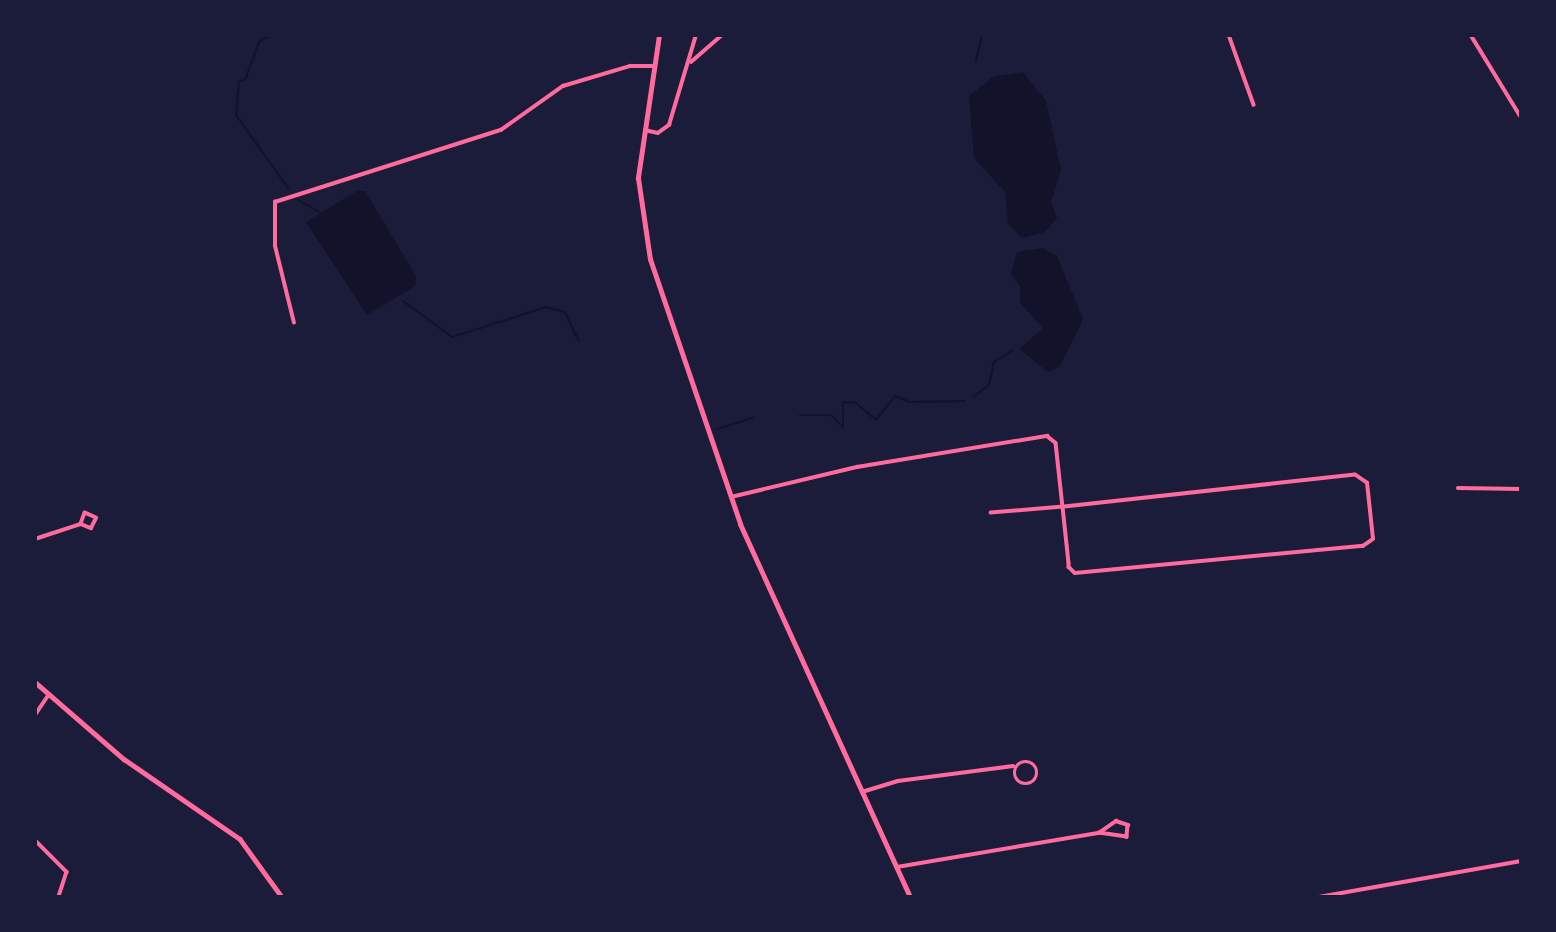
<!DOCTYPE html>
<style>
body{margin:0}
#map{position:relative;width:1556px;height:932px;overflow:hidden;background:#1b1b3a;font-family:Inter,sans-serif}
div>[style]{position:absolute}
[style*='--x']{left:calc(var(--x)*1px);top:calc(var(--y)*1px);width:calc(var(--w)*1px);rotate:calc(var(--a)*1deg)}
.water>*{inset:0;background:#12122b}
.stream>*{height:2px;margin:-1px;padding:0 1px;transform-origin:1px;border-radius:1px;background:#12122b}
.minor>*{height:3.5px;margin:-1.75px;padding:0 1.75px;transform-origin:1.75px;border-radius:1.75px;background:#ff6b9d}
.minor>.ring{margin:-1.75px;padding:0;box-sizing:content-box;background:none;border:3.5px solid #ff6b9d;border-radius:50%}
.tertiary>*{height:4.5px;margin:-2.25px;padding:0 2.25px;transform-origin:2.25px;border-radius:2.25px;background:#ff6b9d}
.secondary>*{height:5px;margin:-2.5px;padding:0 2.5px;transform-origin:2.5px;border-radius:2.5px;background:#ff6b9d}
span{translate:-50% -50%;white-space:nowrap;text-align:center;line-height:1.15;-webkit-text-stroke:5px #1b1b3a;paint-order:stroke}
.frame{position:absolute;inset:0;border:37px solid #1b1b3a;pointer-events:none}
</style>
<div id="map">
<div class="water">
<div style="clip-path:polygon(1023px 72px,1046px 101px,1061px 170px,1051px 203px,1057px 218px,1045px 232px,1022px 238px,1008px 224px,1005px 192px,974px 158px,969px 96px,993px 77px)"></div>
<div style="clip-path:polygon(357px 191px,365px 191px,416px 276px,415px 286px,367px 315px,306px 222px)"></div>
<div style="clip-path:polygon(1043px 248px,1057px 256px,1083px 319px,1060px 366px,1048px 372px,1019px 349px,1043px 328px,1020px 303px,1020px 286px,1011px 274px,1017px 252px)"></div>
</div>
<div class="stream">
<div style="--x:271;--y:35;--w:14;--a:150"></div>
<div style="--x:259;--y:42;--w:40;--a:110.2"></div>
<div style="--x:245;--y:80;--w:6;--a:171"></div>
<div style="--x:239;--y:81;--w:34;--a:95"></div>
<div style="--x:236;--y:115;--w:90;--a:54.5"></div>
<div style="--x:976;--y:61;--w:27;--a:-77"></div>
<div style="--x:296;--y:199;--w:26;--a:29"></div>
<div style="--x:403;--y:301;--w:61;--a:36.3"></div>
<div style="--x:452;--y:337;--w:99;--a:-17.7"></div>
<div style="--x:546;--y:307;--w:20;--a:15"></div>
<div style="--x:565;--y:312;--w:33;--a:65"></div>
<div style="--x:973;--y:397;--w:20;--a:-37"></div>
<div style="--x:989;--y:385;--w:24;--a:-78"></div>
<div style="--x:994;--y:362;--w:22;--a:-32"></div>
<div style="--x:800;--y:415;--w:31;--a:0"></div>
<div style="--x:831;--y:415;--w:17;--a:45"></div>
<div style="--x:843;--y:427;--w:25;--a:-90"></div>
<div style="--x:843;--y:402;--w:13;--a:4"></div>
<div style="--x:856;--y:403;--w:26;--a:40"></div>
<div style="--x:876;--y:420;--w:31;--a:-52"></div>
<div style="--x:895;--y:396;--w:16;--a:22"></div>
<div style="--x:910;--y:402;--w:55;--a:-1"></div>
<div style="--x:717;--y:429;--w:38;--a:-17"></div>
</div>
<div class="minor">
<div style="--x:740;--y:35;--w:10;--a:0"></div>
<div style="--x:1229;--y:35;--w:74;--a:70.3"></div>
<div style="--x:1471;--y:35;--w:96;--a:58.6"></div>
<div style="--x:691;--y:62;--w:41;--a:-41.1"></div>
<div style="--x:645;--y:130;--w:13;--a:13"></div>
<div style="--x:658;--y:133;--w:14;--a:-36"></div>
<div style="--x:669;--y:125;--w:94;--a:-73.3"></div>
<div style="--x:294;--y:323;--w:79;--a:-103.9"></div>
<div style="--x:275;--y:246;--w:44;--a:-90"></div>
<div style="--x:275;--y:202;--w:237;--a:-17.7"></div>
<div style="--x:501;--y:130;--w:76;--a:-35.4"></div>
<div style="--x:563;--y:86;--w:70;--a:-16.6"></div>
<div style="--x:630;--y:66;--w:24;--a:0"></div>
<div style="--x:1458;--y:488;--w:63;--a:0.9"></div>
<div style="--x:731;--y:497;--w:130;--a:-13.4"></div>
<div style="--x:857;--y:467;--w:193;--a:-9.3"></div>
<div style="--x:1047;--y:436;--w:11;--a:38"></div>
<div style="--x:1056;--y:443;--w:64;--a:83.8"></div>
<div style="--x:1063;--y:507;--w:56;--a:83.9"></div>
<div style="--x:1069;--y:563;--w:4;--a:90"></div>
<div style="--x:1069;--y:567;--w:8;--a:45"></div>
<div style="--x:1075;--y:573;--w:289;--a:-5.4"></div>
<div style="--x:1363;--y:546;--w:12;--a:-35"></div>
<div style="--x:1373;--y:539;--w:56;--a:-96.1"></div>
<div style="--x:1367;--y:483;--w:14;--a:-146"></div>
<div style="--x:1355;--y:475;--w:294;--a:173.7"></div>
<div style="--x:1063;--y:507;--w:72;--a:175.2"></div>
<div style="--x:35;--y:539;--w:48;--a:-18.1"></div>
<div style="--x:81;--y:524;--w:11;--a:22"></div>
<div style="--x:91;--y:528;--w:11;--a:-63"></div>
<div style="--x:96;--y:518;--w:12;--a:-156"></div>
<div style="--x:85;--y:513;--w:12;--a:110"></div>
<div style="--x:35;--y:715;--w:25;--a:-56"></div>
<div class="ring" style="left:1015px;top:762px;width:18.5px;height:18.5px"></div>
<div style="--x:862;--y:792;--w:38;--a:-17"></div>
<div style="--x:898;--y:781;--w:116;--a:-7.4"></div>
<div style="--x:1116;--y:821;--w:13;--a:18"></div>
<div style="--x:1128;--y:825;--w:12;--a:95"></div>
<div style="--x:1127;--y:837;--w:28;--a:-172"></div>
<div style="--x:1099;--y:833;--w:21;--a:-35"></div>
<div style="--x:35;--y:840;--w:45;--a:45"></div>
<div style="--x:67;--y:872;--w:26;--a:108"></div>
<div style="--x:897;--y:867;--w:205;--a:-9.6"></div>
<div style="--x:1319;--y:897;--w:205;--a:-10.1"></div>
</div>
<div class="tertiary">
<div style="--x:35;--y:682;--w:118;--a:40.9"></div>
<div style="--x:124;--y:759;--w:141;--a:34.6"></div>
<div style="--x:240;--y:839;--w:72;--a:54.1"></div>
</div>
<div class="secondary">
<div style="--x:659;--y:35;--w:145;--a:98.4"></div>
<div style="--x:638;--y:178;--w:82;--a:81.6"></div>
<div style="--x:650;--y:259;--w:280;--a:71.2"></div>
<div style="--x:740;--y:524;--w:410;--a:65.5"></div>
</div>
<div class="frame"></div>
</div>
